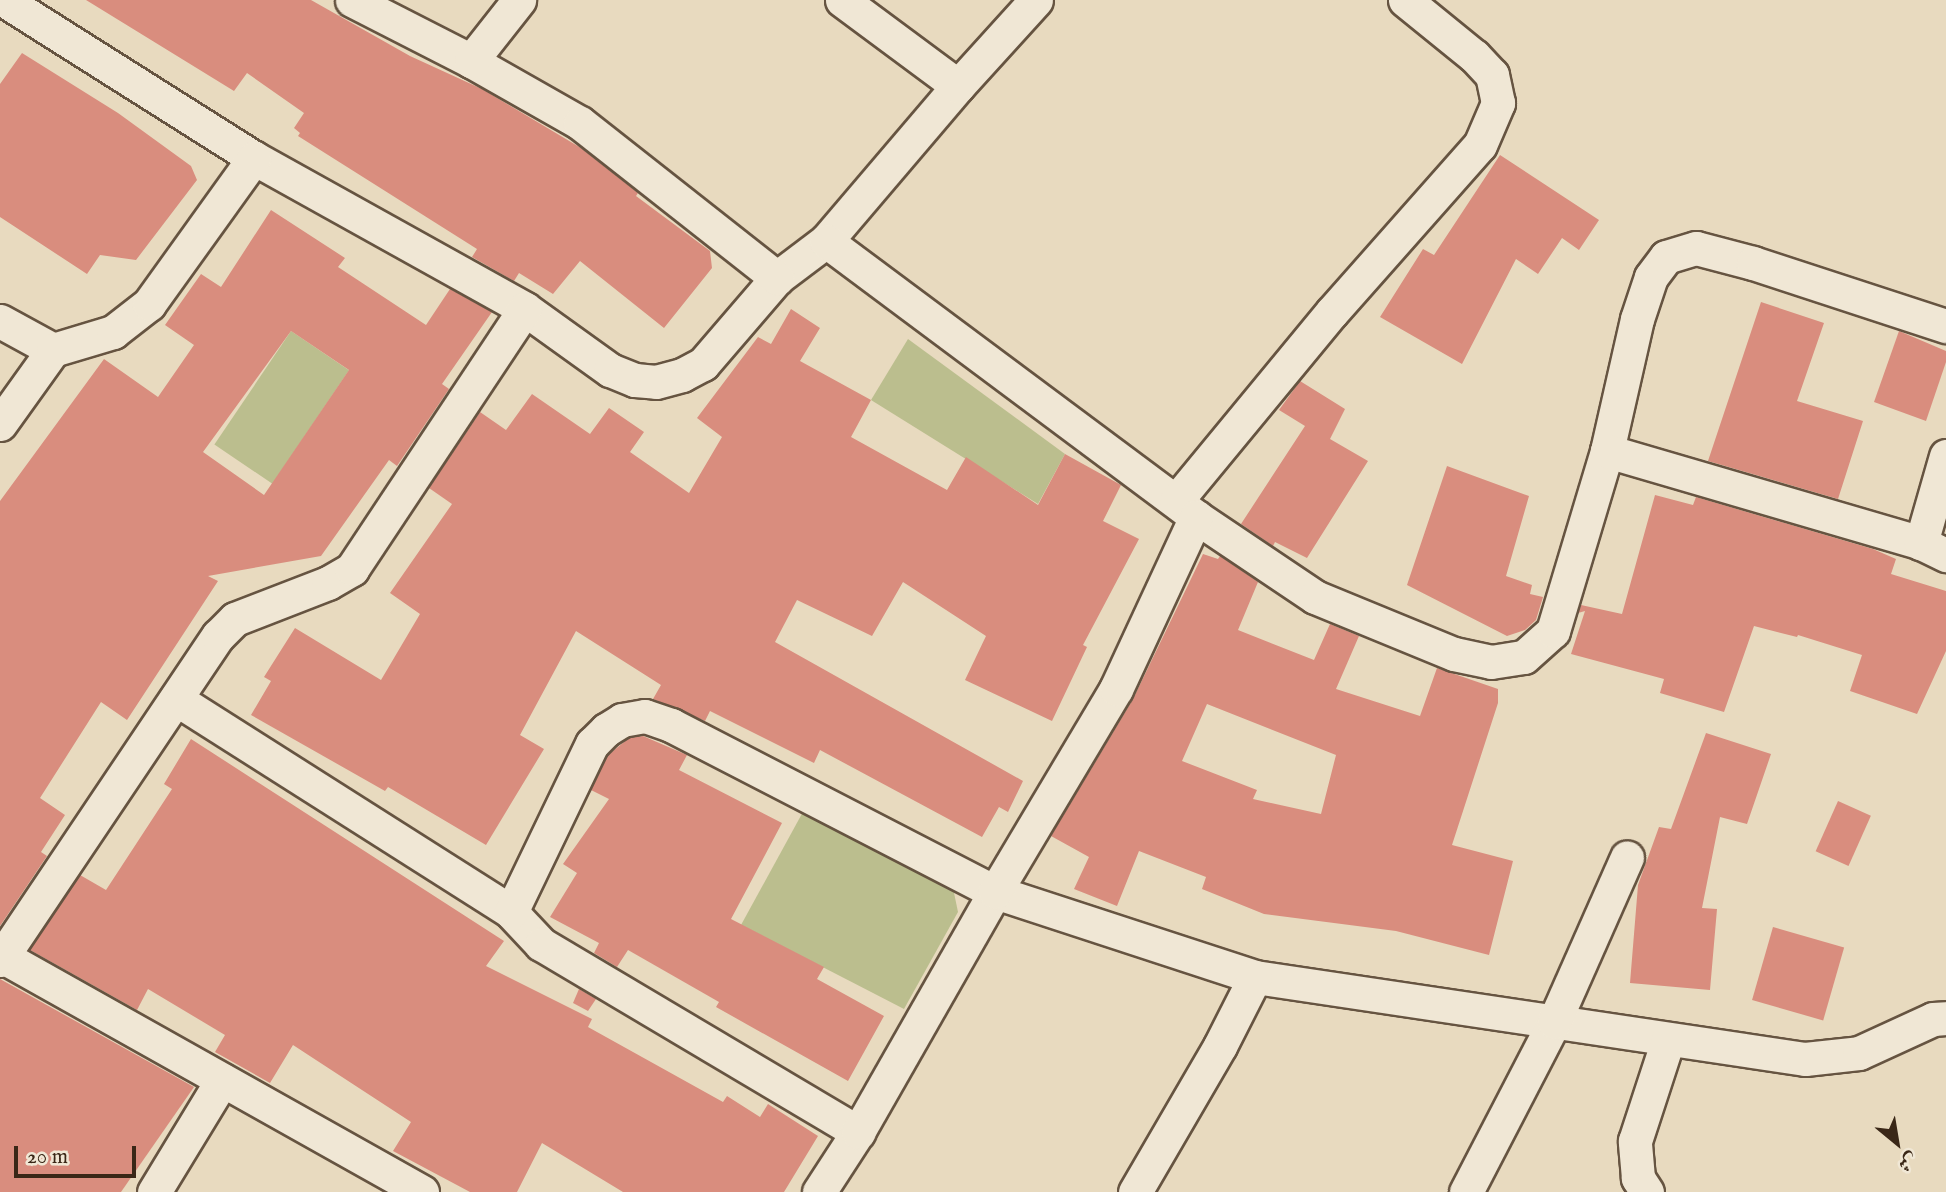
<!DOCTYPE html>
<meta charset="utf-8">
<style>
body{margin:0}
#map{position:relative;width:1946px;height:1192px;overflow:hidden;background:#e8dabf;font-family:"IM FELL English",Amiri,serif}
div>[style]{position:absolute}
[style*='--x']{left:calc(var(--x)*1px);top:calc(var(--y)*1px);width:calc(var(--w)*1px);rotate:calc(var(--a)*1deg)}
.green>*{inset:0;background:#bbbe8e;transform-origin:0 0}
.building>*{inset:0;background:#d98d7e;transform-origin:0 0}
.roads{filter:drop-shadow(2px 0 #665441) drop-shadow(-2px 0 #665441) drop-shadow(0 2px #665441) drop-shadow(0 -2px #665441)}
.minor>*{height:33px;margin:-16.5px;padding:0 16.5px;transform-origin:16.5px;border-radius:16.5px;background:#f0e7d5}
span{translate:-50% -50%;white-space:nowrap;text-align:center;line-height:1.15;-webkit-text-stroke:7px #f0e7d5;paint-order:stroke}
.north{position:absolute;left:1862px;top:1108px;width:70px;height:70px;-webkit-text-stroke:5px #f0e7d5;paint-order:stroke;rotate:150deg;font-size:19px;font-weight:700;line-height:28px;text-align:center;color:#3a2717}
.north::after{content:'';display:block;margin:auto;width:24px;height:32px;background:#3a2717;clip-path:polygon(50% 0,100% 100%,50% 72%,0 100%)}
.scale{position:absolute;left:14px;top:1146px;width:122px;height:32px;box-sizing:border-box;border:4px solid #3a2717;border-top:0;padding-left:9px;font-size:21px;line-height:24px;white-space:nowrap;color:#3a2717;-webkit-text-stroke:5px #f0e7d5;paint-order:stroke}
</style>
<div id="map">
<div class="green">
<div style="left:291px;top:331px;width:70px;height:137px;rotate:34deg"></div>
<div style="clip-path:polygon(908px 339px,1065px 454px,1038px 504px,871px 400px)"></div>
<div style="clip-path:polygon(804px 810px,953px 888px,958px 912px,904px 1009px,741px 925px)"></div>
</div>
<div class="building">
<div style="clip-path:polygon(86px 0,311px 0,410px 56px,482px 89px,581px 148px,638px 193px,636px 196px,710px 251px,712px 268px,664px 328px,580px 261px,553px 294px,519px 273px,514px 281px,472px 257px,477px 249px,298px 136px,300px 133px,294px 128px,304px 113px,247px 73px,234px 91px)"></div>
<div style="clip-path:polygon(22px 53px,118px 113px,191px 166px,197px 180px,136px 260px,100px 255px,87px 274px,0 217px,0 84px)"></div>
<div style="clip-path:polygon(1500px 155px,1599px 220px,1579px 250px,1562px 238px,1538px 274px,1516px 259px,1462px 364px,1380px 317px,1423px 249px,1434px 255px)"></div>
<div style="clip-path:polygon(evenodd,271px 210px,345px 258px,338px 267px,426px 325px,450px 289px,492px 312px,442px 384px,449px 389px,397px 466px,389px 460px,321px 556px,208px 576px,218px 581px,127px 720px,101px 702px,40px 798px,65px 815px,41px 852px,47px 856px,0 926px,0 501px,104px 359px,158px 397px,194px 345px,165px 325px,201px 274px,221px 287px,271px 210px,291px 331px,349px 370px,264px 495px,203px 452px,291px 331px)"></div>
<div style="clip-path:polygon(1761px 302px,1824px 323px,1797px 401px,1863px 421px,1838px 499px,1708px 461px)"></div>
<div style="clip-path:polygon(791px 309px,820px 328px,800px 361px,871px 400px,851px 437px,947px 490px,966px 457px,1038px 505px,1065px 454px,1121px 485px,1103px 521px,1139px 539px,1083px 645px,1087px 647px,1052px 721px,965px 680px,986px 636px,903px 582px,872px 636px,797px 600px,775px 642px,1023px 781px,1008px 812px,999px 807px,982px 837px,820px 750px,814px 763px,710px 711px,705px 721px,653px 699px,661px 685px,576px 631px,520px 735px,544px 749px,486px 845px,388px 787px,385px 791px,251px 715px,271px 681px,264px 677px,295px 628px,381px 680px,420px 614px,390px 593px,452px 504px,429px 488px,480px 412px,506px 430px,532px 394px,590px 434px,609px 408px,644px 432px,630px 452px,689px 493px,722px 437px,697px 418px,758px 337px,771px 344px)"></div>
<div style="clip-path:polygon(1899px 331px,1946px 351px,1946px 362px,1926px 421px,1874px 402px)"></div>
<div style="clip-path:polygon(1300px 381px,1345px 409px,1330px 439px,1368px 461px,1307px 558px,1275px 542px,1273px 546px,1241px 524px,1305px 426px,1279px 410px)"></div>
<div style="clip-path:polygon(1447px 466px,1529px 496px,1506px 576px,1532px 585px,1530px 594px,1543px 597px,1536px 620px,1525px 630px,1507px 636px,1407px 585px)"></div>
<div style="clip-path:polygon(1655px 495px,1693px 505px,1696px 497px,1873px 549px,1896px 559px,1891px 574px,1946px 591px,1946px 651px,1917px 714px,1850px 691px,1862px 655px,1798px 635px,1797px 637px,1754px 626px,1724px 712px,1660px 693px,1664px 679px,1571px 654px,1585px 611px,1578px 613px,1581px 605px,1622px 614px)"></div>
<div style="clip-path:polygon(evenodd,1203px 554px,1218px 559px,1220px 556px,1258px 582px,1238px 630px,1314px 660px,1330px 624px,1359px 636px,1336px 689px,1420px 716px,1437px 668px,1498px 689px,1498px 703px,1452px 845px,1513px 861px,1489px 955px,1396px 931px,1264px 914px,1202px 889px,1206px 877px,1139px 851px,1117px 906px,1074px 889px,1089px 857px,1051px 836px,1133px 699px,1203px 554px,1207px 704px,1336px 755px,1321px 814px,1253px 799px,1257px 790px,1182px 761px,1207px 704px)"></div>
<div style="clip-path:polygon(1706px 733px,1771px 754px,1747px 824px,1720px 817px,1702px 908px,1717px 909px,1710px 990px,1630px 983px,1638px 885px,1659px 827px,1671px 829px)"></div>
<div style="clip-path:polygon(643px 736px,687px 755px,679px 770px,782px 823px,731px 919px,824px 967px,817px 979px,884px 1016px,848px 1081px,716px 1007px,719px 1002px,628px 950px,617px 967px,594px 953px,599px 943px,550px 917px,577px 873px,563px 864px,609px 799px,591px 790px,608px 755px,629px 738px)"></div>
<div style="clip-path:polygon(191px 739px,504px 941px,486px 966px,592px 1019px,588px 1027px,723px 1102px,727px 1096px,760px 1117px,768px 1104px,818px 1136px,784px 1192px,623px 1192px,542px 1143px,517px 1192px,470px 1192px,393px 1151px,411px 1122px,293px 1045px,270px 1083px,215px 1052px,225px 1035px,148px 989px,137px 1010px,30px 950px,80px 875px,106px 890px,172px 789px,164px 784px)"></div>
<div style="left:1838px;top:801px;width:36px;height:55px;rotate:24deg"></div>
<div style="left:1773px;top:927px;width:74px;height:76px;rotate:16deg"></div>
<div style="clip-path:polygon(0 979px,194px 1087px,121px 1192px,0 1192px)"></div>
<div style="clip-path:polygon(579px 989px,596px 999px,588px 1011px,573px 1003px)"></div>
</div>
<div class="roads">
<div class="minor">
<div style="--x:4;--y:0;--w:296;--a:32.3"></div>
<div style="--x:254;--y:158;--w:310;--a:29.1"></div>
<div style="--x:525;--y:309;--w:105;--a:35.7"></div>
<div style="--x:610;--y:370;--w:27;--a:22"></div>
<div style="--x:635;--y:380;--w:21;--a:5"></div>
<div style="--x:656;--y:382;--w:27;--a:-15"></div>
<div style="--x:682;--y:375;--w:24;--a:-28"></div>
<div style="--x:703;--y:364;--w:113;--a:-49.3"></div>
<div style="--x:777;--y:278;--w:61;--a:-37.1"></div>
<div style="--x:826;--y:241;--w:204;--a:-49.6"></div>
<div style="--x:958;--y:86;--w:116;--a:-47.8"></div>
<div style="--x:352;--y:0;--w:134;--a:27.1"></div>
<div style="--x:471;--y:61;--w:125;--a:29.6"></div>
<div style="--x:580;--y:123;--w:251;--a:38.2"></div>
<div style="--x:842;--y:0;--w:144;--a:36.6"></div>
<div style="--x:471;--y:61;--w:78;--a:-51.8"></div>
<div style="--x:826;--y:241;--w:462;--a:36.7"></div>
<div style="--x:1196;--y:517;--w:143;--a:33.9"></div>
<div style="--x:1315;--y:597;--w:150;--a:22.3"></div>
<div style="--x:1454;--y:654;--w:38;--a:12"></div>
<div style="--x:1491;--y:662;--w:33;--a:-9"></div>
<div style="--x:1524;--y:657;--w:39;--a:-42"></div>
<div style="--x:1553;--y:631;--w:188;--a:-73.3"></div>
<div style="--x:1607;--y:451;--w:135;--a:-77.2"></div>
<div style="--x:1637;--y:319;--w:44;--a:-71.6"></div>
<div style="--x:1651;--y:277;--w:25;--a:-53"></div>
<div style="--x:1666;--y:257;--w:31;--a:-17"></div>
<div style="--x:1696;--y:248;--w:59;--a:14.7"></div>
<div style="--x:1753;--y:263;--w:203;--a:18.1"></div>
<div style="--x:0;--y:321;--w:60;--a:28.7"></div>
<div style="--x:0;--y:424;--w:91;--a:-54.4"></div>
<div style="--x:53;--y:350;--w:63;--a:-16.7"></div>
<div style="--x:113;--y:332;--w:46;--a:-37.9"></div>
<div style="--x:149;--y:304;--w:180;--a:-54.3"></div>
<div style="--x:1607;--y:451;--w:327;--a:16.3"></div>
<div style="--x:1946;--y:456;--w:91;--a:106"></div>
<div style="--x:1921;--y:543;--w:28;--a:26"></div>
<div style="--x:1176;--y:501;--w:245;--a:-50.5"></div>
<div style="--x:1332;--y:312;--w:223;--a:-48.5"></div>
<div style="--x:1480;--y:145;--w:46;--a:-66.8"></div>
<div style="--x:1498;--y:103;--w:29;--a:-102"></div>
<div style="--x:1492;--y:75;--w:26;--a:-133"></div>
<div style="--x:1474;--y:56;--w:89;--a:-140.9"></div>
<div style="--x:176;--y:699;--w:397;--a:32.4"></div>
<div style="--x:511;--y:912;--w:44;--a:46.8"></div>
<div style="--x:541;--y:944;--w:369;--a:30.7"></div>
<div style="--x:511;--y:912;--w:187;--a:-64.3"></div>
<div style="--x:592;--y:744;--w:20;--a:-45"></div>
<div style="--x:606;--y:730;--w:19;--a:-32"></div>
<div style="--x:622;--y:720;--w:23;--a:-10"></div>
<div style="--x:645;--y:716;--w:28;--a:19"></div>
<div style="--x:671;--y:725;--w:365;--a:27.3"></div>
<div style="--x:995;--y:892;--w:274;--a:18.1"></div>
<div style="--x:1255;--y:977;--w:556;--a:8.48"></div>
<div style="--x:1805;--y:1059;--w:54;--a:-6.3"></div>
<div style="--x:1859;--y:1053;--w:81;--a:-24.7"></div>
<div style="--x:1933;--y:1019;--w:13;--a:-4"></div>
<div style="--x:0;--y:955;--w:484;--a:29.3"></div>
<div style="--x:0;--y:960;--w:391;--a:-56.1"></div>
<div style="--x:218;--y:636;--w:24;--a:-45"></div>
<div style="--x:235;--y:619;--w:100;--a:-21.2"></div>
<div style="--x:328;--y:583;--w:28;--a:-30"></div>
<div style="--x:352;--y:569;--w:312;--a:-56.4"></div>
<div style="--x:154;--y:1192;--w:131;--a:-58.7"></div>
<div style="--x:819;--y:1192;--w:72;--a:-57"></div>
<div style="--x:858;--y:1132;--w:276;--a:-60.3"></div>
<div style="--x:995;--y:892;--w:236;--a:-59.2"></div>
<div style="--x:1116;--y:689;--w:190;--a:-65.1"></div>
<div style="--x:1135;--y:1192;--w:169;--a:-59.8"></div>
<div style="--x:1220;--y:1046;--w:77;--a:-63.1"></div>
<div style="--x:1466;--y:1192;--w:191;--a:-62.6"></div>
<div style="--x:1554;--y:1022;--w:180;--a:-66.1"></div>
<div style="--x:1647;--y:1192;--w:17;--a:-123"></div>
<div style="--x:1638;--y:1178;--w:37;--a:-95"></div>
<div style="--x:1635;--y:1141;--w:106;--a:-71.9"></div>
</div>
</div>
<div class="north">ش</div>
<div class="scale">20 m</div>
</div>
